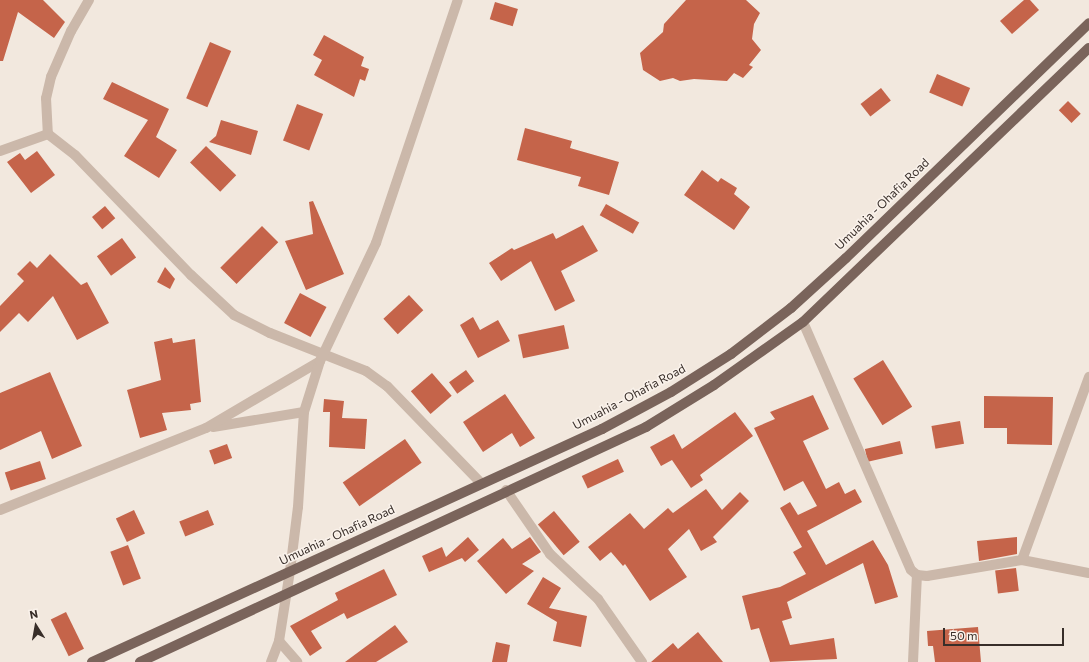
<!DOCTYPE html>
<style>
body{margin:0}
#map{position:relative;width:1089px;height:662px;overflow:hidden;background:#f2e8de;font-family:Commissioner,sans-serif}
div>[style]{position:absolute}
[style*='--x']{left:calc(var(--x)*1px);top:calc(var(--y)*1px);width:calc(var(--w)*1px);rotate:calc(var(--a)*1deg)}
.building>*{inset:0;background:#c5644a;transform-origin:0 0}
.minor>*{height:10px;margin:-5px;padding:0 5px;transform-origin:5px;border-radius:5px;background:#cbb8aa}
.major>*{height:10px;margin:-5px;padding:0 5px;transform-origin:5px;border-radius:5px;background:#7a645b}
span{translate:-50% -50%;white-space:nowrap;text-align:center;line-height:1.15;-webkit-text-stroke:3px #faf2eb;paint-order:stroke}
.street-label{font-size:12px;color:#382e29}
.north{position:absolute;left:16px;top:606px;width:40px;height:40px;-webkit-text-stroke:3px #faf2eb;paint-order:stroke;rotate:349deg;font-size:11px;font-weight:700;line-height:16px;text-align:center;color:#382e29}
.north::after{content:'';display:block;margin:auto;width:14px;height:18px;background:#382e29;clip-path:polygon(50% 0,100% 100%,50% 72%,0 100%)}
.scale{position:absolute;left:943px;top:628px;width:121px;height:18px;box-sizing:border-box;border:2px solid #382e29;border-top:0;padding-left:5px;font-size:12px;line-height:14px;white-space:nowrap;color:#382e29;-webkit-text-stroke:3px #faf2eb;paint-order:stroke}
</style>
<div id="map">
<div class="building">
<div style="clip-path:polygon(0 0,43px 0,65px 22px,54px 38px,18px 12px,3px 61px,0 61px)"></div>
<div style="clip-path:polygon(686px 0,746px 0,760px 13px,754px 24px,752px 39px,761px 50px,749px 65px,753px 67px,743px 78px,734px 73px,727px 81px,694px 79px,680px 81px,673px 78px,660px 81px,643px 70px,640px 53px,663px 32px,664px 24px)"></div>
<div style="clip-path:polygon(1024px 0,1030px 0,1039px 10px,1012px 34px,1000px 21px)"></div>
<div style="left:495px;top:2px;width:24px;height:18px;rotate:17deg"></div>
<div style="clip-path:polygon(324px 35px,364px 57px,361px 66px,369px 69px,365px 81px,360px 79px,354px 97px,314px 75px,322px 60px,313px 55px)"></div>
<div style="left:210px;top:42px;width:23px;height:61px;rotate:23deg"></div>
<div style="left:937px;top:74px;width:36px;height:20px;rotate:23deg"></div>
<div style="clip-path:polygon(112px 82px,169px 109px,156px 137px,177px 150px,159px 178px,124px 156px,148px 120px,103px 99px)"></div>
<div style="left:881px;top:88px;width:16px;height:26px;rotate:52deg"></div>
<div style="left:1068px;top:101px;width:18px;height:13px;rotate:45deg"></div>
<div style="left:297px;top:104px;width:28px;height:39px;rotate:21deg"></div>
<div style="clip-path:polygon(221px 120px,258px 131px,251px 155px,209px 142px,216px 136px)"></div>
<div style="clip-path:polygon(525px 128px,572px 141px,570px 148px,619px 162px,609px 195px,578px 186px,581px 177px,517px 160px)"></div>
<div style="left:206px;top:146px;width:42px;height:23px;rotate:44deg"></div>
<div style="clip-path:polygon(37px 151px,55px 175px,31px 193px,7px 162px,20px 153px,25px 160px)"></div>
<div style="clip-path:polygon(702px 170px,718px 182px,721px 178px,737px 188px,734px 194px,750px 207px,734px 230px,684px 195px)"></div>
<div style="clip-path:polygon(313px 201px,344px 274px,306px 290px,285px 241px,313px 234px,309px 202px)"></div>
<div style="left:606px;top:204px;width:38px;height:13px;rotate:29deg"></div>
<div style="left:105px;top:206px;width:16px;height:17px;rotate:50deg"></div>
<div style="clip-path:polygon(583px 225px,598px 251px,561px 271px,575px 301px,555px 311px,531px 261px,501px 281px,489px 263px,512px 248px,514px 250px,553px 233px,556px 239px)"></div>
<div style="left:262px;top:226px;width:23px;height:59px;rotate:45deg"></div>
<div style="left:122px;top:238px;width:24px;height:31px;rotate:54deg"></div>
<div style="clip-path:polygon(50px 254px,81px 285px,87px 282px,109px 323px,77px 340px,53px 296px,28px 322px,19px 313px,0 332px,0 306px,24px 281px,17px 274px,30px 261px,37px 268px)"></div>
<div style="clip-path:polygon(165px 267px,175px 279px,170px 289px,157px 282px)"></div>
<div style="left:300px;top:293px;width:30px;height:34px;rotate:28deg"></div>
<div style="left:409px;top:295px;width:21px;height:35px;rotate:47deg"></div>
<div style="clip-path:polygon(473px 317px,480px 330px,498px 320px,510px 341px,478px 358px,460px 325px)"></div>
<div style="left:564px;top:325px;width:24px;height:47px;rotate:78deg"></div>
<div style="clip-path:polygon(172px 338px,173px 343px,195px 339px,201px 402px,190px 404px,191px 410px,162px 413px,167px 430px,140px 438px,127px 390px,161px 380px,154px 342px)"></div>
<div style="left:883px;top:360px;width:55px;height:35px;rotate:58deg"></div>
<div style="left:466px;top:370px;width:14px;height:21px;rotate:54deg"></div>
<div style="clip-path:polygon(50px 372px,82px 446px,52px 459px,41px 431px,0 450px,0 393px)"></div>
<div style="left:432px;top:373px;width:30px;height:28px;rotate:49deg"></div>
<div style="clip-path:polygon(505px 394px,535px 438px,520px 447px,512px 433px,483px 452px,463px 422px)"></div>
<div style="clip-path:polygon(813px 395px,829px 429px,803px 441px,826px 489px,839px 482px,845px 494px,855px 489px,862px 502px,807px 531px,826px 565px,873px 540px,888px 565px,898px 597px,875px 604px,863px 563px,828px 581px,787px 602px,792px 618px,782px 621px,790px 645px,834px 638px,837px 659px,770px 662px,759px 628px,751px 630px,742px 596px,780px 587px,806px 574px,793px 552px,802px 547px,780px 508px,790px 502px,798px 515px,817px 506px,803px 481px,784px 491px,754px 428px,775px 419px,770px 412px)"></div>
<div style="clip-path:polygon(984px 396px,1053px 397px,1052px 445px,1007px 444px,1007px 428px,984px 428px)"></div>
<div style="clip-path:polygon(324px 399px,344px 401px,342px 418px,367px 419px,365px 449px,329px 447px,330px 412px,323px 412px)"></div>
<div style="clip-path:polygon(735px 412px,753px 436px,700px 475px,703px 480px,691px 488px,672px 460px,661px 466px,650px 447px,674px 434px,682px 449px)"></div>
<div style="left:960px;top:421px;width:23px;height:29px;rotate:80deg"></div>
<div style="left:405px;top:439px;width:29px;height:76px;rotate:55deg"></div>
<div style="left:900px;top:441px;width:13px;height:36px;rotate:77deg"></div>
<div style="left:227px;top:444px;width:15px;height:19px;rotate:70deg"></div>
<div style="left:618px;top:459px;width:14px;height:40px;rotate:65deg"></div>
<div style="left:40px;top:461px;width:19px;height:37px;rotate:72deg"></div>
<div style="clip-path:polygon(706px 489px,722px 510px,740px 492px,749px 501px,713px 537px,717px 542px,701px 551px,689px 529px,668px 549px,687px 577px,650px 601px,625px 564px,623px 566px,611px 552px,600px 561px,588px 547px,630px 513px,644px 529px,668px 508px,673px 513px)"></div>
<div style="left:134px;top:510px;width:26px;height:20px;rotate:65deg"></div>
<div style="left:208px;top:510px;width:16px;height:31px;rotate:68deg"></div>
<div style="left:554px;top:511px;width:40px;height:21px;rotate:50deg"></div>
<div style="clip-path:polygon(468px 537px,479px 550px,465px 562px,462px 558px,429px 572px,422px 556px,442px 547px,446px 557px)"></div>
<div style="clip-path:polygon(530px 537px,541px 552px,522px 564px,534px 571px,506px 594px,477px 561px,503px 538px,512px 549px)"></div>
<div style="clip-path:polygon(1017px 537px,1017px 554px,979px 561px,977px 541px)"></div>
<div style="left:128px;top:545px;width:36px;height:19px;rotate:69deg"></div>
<div style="left:1016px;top:568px;width:23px;height:21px;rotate:83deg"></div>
<div style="clip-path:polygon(384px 569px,397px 595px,347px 619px,344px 613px,311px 631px,322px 648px,310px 656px,290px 626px,338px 600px,335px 593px)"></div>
<div style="clip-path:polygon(543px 577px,561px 588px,549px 608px,587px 616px,581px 647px,553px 641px,557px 622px,527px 604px)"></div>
<div style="left:66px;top:612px;width:41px;height:17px;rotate:64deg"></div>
<div style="clip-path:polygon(395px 625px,408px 642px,376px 662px,345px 662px)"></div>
<div style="clip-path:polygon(978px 627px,981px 662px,935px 662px,933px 646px,928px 646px,927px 631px)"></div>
<div style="clip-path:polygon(698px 632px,723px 662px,651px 662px,673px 643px,678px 649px)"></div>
<div style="clip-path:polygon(496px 642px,510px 645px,507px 662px,492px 662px)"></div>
</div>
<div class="minor">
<div style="--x:89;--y:0;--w:36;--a:120"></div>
<div style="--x:71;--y:31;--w:50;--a:113.5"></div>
<div style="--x:51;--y:77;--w:22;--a:103"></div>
<div style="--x:46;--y:98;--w:36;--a:87"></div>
<div style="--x:48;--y:134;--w:34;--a:38"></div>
<div style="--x:75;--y:155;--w:167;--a:46"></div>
<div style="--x:191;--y:275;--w:59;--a:42.9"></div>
<div style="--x:234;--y:315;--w:40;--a:26.6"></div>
<div style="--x:270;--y:333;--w:103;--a:21.6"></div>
<div style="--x:366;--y:371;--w:26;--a:36"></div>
<div style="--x:387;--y:386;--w:135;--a:45.9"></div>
<div style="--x:0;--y:151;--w:51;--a:-19.5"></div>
<div style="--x:803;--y:322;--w:270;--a:66.5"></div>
<div style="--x:911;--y:570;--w:8;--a:40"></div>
<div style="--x:917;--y:575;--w:10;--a:6"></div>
<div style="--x:927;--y:576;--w:96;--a:-9.6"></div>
<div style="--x:1022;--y:560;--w:68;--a:11"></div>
<div style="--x:213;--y:427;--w:92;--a:-9.4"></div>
<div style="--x:506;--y:490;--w:78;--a:55.5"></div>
<div style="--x:550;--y:554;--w:66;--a:43.2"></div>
<div style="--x:598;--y:599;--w:77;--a:55.1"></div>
<div style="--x:0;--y:510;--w:222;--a:-21.7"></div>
<div style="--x:206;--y:428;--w:132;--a:-30.4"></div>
<div style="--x:1022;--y:560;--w:195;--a:-69.9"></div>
<div style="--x:279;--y:641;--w:28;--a:49"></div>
<div style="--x:271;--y:662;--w:22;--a:-69"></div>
<div style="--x:279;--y:641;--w:71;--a:-81.1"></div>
<div style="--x:290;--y:571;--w:64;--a:-82.9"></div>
<div style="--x:298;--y:507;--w:95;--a:-86.4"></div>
<div style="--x:304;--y:412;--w:53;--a:-72.6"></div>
<div style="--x:320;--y:361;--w:131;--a:-64.6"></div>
<div style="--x:376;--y:243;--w:256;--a:-71.4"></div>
<div style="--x:913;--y:662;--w:87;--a:-87.4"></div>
</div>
<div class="major">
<div style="--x:92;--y:662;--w:561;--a:-24.55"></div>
<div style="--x:602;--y:429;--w:78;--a:-28.2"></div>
<div style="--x:671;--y:392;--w:71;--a:-32.3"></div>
<div style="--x:731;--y:354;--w:76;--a:-37.5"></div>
<div style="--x:791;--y:308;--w:74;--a:-42.3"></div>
<div style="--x:846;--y:258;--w:338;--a:-44"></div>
<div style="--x:140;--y:662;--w:558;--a:-24.91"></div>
<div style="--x:646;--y:427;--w:80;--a:-31.7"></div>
<div style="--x:714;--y:385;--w:109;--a:-35.3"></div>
<div style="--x:803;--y:322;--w:396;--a:-43.8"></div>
</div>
<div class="street-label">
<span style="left:882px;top:204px;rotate:-44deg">Umuahia - Ohafia Road</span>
<span style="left:629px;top:397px;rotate:-28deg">Umuahia - Ohafia Road</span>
<span style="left:337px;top:535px;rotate:-25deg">Umuahia - Ohafia Road</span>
</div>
<div class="north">N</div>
<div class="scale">50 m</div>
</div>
